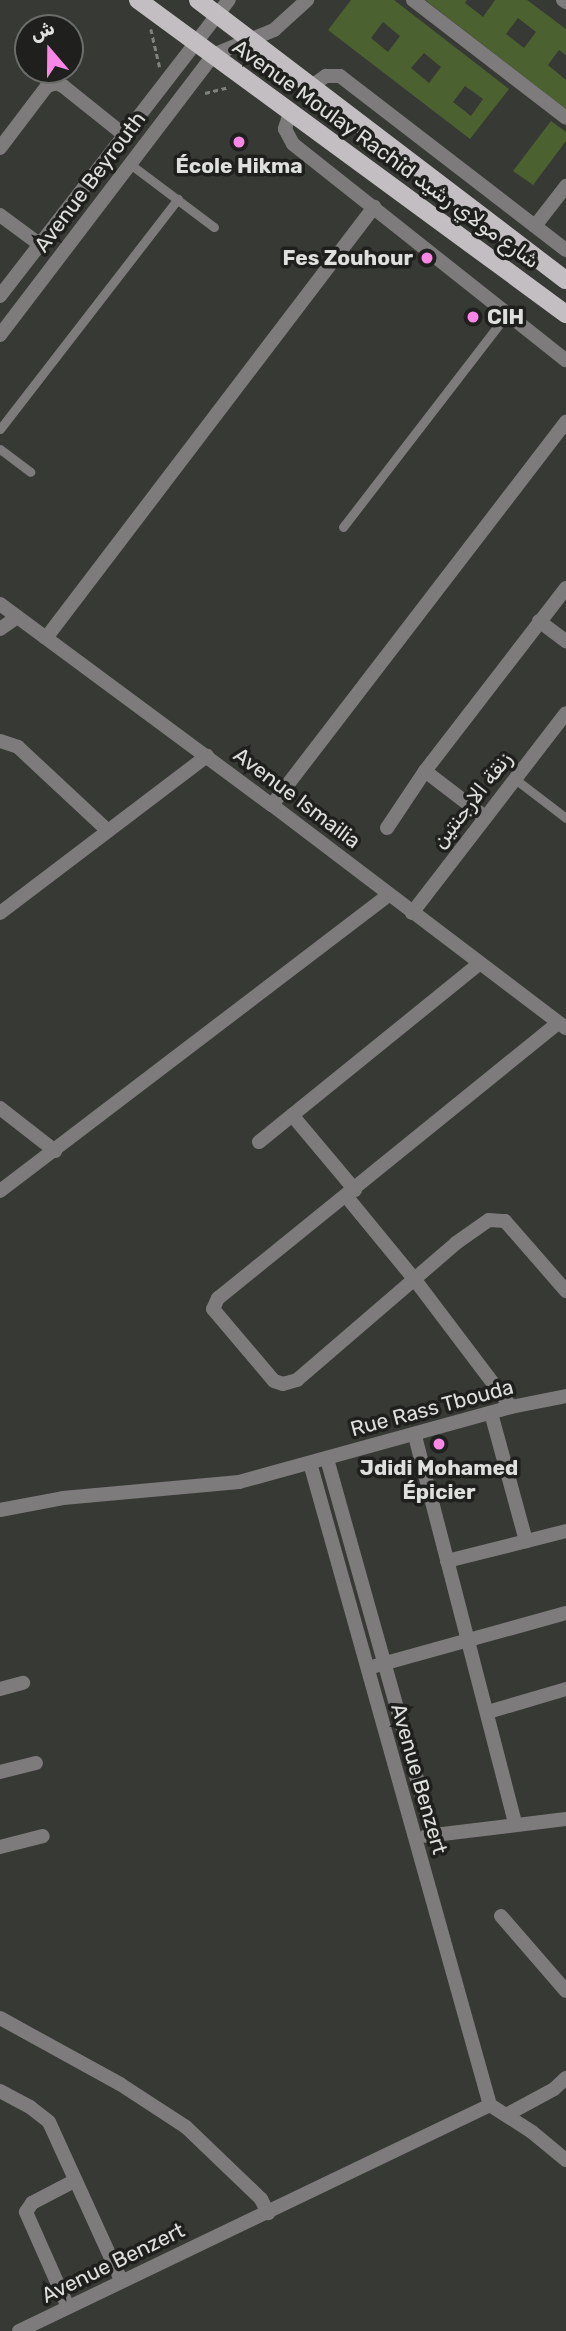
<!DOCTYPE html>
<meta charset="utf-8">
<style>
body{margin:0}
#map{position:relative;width:566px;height:2331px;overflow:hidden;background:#363934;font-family:Rubik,"Noto Naskh Arabic",sans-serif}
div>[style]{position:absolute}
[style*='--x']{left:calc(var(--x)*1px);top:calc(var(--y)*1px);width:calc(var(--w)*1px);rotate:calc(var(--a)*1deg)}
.building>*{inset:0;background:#4b612f}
.path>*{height:2.5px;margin-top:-1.25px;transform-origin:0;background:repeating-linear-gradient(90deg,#7f827e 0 5px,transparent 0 8.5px)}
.service>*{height:9px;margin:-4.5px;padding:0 4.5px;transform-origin:4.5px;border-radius:4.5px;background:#7e7b7d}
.minor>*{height:14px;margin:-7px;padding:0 7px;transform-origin:7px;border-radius:7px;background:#7e7b7d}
.tertiary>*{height:14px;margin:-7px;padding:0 7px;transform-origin:7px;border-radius:7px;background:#7e7b7d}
.primary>*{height:18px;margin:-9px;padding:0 9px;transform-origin:9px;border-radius:9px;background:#c3bec2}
.dots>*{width:19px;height:19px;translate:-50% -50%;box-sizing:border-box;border:4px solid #1f201e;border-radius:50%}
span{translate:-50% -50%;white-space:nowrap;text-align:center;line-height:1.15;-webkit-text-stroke:7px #1f201e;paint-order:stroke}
.street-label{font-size:21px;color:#dee0dd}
.poi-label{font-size:21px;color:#dee0dd;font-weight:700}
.right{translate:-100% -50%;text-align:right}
.left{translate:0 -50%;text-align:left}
.north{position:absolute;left:14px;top:14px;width:70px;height:70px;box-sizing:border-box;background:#1f201e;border:2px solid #6b6d6a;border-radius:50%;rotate:340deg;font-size:19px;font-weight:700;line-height:28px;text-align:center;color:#dee0dd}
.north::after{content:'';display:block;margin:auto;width:24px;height:32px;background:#fa87e6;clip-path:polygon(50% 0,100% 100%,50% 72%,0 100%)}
</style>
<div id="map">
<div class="building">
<div style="clip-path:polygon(evenodd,351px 0,394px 0,509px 89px,470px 139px,328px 30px,351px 0,383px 22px,400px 36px,388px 52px,371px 38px,383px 22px,351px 0,424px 53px,441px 67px,429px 83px,411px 68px,424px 53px,351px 0,465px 86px,483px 99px,471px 116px,453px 102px,465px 86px)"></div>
<div style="clip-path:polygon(evenodd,425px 0,467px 0,465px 3px,483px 17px,495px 0,527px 0,566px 29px,566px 55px,559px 50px,548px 65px,566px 80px,566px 109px,425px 0,518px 18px,536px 32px,524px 48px,506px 34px,518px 18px)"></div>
<div style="clip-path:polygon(551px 121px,566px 132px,566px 141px,533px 185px,513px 171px)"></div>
</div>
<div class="path">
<div style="--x:151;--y:29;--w:39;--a:77"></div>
<div style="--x:205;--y:93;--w:25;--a:-14"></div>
</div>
<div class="service">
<div style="--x:130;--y:164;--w:105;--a:36.9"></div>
<div style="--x:0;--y:429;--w:291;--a:-52.3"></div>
<div style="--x:0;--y:449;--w:38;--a:37"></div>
<div style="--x:343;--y:527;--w:270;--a:-52.4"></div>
<div style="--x:515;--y:779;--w:64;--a:37.4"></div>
</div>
<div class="minor">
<div style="--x:413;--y:0;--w:193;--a:37.6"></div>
<div style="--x:563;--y:0;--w:4;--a:34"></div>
<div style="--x:313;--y:85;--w:16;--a:-35"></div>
<div style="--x:326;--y:76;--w:14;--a:0"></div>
<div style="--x:340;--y:76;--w:285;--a:37.6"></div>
<div style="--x:291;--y:110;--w:20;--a:108"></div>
<div style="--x:285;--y:129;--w:17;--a:62"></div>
<div style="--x:293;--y:144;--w:348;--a:38.4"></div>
<div style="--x:0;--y:148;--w:78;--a:-52.8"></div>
<div style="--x:47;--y:86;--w:9;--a:-18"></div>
<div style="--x:56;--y:83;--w:8;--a:23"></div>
<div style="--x:63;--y:86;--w:77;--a:38.7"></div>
<div style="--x:0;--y:215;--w:49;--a:36.6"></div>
<div style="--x:535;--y:226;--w:51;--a:-52.2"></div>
<div style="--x:0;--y:604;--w:338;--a:36.5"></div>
<div style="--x:272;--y:805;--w:369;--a:37.2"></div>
<div style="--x:539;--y:621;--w:34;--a:37"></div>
<div style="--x:0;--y:629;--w:21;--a:-35"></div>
<div style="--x:46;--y:638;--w:542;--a:-52.73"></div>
<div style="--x:0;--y:741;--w:19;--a:18"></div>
<div style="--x:18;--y:747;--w:123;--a:43"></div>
<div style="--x:425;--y:771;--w:76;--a:37.5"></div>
<div style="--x:272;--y:805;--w:483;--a:-52.5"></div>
<div style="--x:387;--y:828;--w:69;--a:-56.3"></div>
<div style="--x:425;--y:771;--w:231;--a:-52.4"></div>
<div style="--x:0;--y:913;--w:260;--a:-37.2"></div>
<div style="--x:412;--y:913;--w:252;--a:-52.4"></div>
<div style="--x:558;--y:1023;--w:437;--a:141"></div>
<div style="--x:218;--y:1298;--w:12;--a:114"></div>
<div style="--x:213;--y:1309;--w:94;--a:49.7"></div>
<div style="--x:274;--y:1381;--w:9;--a:18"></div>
<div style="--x:283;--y:1384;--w:15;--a:-16"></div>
<div style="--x:297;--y:1380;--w:210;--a:-40.7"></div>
<div style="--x:456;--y:1243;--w:40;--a:-34.9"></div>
<div style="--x:489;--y:1220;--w:16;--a:4"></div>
<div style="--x:505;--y:1221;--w:93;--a:48.9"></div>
<div style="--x:0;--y:1108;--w:70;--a:38"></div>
<div style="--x:292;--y:1115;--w:98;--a:50"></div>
<div style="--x:259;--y:1142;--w:284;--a:-39"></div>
<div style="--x:0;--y:1191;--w:489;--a:-37.3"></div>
<div style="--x:346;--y:1196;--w:109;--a:50.6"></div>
<div style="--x:415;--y:1280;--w:159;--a:52.9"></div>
<div style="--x:491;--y:1413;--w:133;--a:74.7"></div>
<div style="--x:415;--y:1436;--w:401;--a:75.5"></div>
<div style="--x:327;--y:1459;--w:392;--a:74.3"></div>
<div style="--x:310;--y:1463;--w:667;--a:74.34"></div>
<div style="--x:490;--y:2105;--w:50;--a:32.7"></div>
<div style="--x:532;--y:2132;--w:44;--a:39.5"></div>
<div style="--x:0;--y:1510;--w:64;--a:-10.8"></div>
<div style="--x:63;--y:1498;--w:177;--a:-5.2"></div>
<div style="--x:239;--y:1482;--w:282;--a:-15.4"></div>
<div style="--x:511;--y:1407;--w:56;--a:-11.3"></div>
<div style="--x:447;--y:1561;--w:123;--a:-14.1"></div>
<div style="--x:375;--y:1666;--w:198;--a:-15.5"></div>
<div style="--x:0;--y:1689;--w:24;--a:-15"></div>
<div style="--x:488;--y:1712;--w:81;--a:-16.4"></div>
<div style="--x:0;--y:1772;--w:37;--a:-14"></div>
<div style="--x:426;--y:1836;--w:141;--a:-6.9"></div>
<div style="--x:0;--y:1847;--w:44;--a:-14.3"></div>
<div style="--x:501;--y:1916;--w:99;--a:49.1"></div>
<div style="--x:0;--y:2018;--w:137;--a:28.8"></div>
<div style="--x:120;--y:2084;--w:79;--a:33.1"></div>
<div style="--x:186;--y:2127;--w:104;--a:43.8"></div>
<div style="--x:261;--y:2199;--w:16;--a:63"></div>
<div style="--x:0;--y:2091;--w:34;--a:28"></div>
<div style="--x:30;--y:2107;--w:24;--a:38"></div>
<div style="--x:49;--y:2122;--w:174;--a:65.5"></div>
<div style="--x:506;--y:2115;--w:55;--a:-28.4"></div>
<div style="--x:554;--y:2089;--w:16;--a:-43"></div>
<div style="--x:68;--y:2307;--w:104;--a:-113.9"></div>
<div style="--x:26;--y:2212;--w:11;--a:-56"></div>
<div style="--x:32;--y:2203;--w:47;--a:-27.6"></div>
<div style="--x:19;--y:2331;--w:522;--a:-25.63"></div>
</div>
<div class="tertiary">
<div style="--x:0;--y:296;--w:374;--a:-52.3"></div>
<div style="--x:0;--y:335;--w:352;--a:-52.7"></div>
<div style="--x:213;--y:55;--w:66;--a:-22.3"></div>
<div style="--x:274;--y:30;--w:45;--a:-42.3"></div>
</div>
<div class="primary">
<div style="--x:138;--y:0;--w:531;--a:36.27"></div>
<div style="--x:198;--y:0;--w:462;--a:37.3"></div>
</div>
<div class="dots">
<div style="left:239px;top:142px;background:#fa87e6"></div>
<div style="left:427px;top:258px;background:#fa87e6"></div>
<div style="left:473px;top:317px;background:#fa87e6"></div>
<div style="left:439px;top:1444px;background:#fa87e6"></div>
</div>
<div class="street-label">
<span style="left:386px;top:154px;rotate:36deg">Avenue Moulay Rachid شارع مولاي رشيد</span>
<span style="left:90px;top:182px;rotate:-53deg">Avenue Beyrouth</span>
<span style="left:297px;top:798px;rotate:37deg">Avenue Ismailia</span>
<span style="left:472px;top:800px;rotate:-52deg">زنقة الارجنتين</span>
<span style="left:432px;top:1408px;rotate:-15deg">Rue Rass Tbouda</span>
<span style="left:419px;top:1779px;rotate:74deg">Avenue Benzert</span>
<span style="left:113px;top:2263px;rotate:-26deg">Avenue Benzert</span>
</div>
<div class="poi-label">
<span style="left:239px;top:166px">École Hikma</span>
<span class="right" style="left:413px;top:258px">Fes Zouhour</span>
<span class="left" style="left:487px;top:317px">CIH</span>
<span style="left:439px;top:1480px">Jdidi Mohamed<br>Épicier</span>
</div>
<div class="north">ش</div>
</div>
